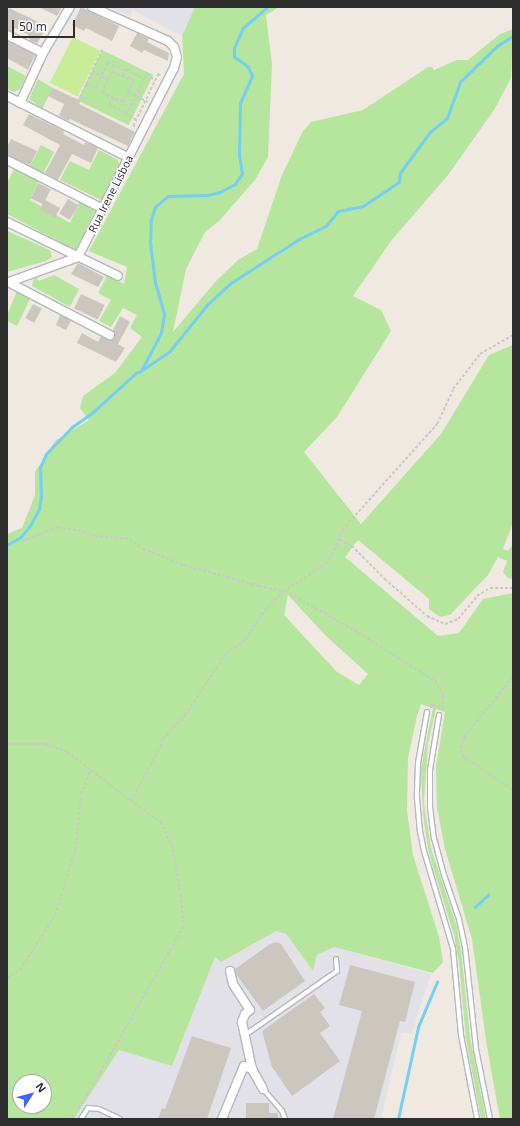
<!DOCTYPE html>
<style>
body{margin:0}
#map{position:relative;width:520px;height:1126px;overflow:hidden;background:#efe9e1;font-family:"Open Sans",sans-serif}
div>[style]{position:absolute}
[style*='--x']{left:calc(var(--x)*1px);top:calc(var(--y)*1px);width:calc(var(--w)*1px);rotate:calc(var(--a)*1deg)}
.industrial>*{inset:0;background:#e3e1e8}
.green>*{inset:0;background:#b6e59e;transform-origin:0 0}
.pitch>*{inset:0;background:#c9ec9a;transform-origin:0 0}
.stream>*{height:2.5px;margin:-1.25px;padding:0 1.25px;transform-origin:1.25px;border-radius:1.25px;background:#75cff0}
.building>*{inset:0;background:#cbc7bf;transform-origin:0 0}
.path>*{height:1.5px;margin-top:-0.75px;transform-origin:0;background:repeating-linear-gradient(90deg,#c9c9c9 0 3px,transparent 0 5px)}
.roads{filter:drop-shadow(1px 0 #b4b7c1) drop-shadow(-1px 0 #b4b7c1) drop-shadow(0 1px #b4b7c1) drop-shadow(0 -1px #b4b7c1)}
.lane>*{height:4px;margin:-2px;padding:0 2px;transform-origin:2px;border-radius:2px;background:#fff}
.street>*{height:8px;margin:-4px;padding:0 4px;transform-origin:4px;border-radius:4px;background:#fff}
span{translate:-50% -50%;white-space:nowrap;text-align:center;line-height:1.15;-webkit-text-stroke:3px #fff;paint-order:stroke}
.street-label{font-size:11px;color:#2e2e2e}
.frame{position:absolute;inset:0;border:8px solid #2e2e2e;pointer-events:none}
.north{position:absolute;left:12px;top:1074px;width:40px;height:40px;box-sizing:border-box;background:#fff;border:1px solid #ababab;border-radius:50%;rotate:54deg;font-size:11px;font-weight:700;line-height:16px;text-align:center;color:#2e2e2e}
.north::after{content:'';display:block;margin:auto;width:14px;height:18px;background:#4264fb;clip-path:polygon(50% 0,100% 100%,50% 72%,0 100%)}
.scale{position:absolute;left:12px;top:20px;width:63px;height:18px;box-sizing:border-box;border:2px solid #2e2e2e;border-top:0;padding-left:5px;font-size:12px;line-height:14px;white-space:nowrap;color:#2e2e2e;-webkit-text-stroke:3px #fff;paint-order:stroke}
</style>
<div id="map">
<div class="industrial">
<div style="clip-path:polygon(108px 7px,195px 7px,182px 36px,133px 10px,130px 16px)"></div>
<div style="clip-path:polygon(277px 931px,285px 934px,313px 971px,317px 955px,334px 947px,431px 974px,412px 1033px,401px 1033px,381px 1119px,74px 1119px,119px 1050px,172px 1066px,215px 957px,221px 962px)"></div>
</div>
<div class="green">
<div style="clip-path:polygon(evenodd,195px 7px,279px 7px,266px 15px,272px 65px,268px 157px,255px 180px,219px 221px,205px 232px,186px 269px,173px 332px,216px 281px,238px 260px,257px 249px,282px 175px,303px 131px,311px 122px,363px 110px,428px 67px,432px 67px,434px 70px,457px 60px,468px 60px,500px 34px,513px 29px,511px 78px,494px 110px,448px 175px,391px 241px,353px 296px,381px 310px,391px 331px,337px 417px,304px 452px,361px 524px,441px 434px,489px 355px,513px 345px,513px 523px,503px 549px,508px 551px,513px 544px,513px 579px,508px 578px,503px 572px,507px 561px,498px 557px,488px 575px,450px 615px,440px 617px,429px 609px,429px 599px,358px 540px,345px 557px,438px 636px,459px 633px,483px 599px,513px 593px,513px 1119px,500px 1119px,487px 1047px,472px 939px,445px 849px,437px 808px,436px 766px,445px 712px,436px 709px,428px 743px,424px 803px,431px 848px,456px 924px,461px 950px,470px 1037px,486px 1119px,481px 1119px,466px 1039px,459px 963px,454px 935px,429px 854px,423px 815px,421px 767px,433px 708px,421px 704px,417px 716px,408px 758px,407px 811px,413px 855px,439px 937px,443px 962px,433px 973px,334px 947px,317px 955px,313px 971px,286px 934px,276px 931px,221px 962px,215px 957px,172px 1066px,119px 1050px,74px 1119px,7px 1119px,7px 534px,22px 528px,35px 495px,35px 472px,55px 441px,89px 420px,80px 408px,83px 396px,115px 373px,142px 337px,130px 328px,137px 315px,123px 308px,111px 327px,99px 321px,111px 300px,98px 293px,108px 274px,124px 284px,127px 267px,89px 251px,184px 74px,182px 36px,195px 7px,288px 595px,326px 636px,368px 674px,359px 685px,337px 672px,284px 615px,288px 595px,195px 7px,20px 1082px,44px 1082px,44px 1106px,20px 1106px,20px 1082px)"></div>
<div style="left:102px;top:50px;width:57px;height:56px;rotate:26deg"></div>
<div style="clip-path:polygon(7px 66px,26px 76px,20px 89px,14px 92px,7px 89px)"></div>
<div style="clip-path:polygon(38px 79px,53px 88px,42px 109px,29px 99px)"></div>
<div style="left:41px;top:145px;width:15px;height:24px;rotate:28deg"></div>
<div style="clip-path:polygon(99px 150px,118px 160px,120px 166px,103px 200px,101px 200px,60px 180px,70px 161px,89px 170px)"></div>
<div style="clip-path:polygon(15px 167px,39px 180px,30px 200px,70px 223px,79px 202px,95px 210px,77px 249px,73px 249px,7px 214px,7px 183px)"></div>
<div style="clip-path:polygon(7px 231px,50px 250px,52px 257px,46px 261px,7px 272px)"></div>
<div style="clip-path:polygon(54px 275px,79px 289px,70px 307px,32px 286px,33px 280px,36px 277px,39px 281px)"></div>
<div style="clip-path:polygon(17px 291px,30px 299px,17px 326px,7px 321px,7px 315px)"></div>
</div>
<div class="pitch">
<div style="left:73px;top:37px;width:31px;height:51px;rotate:27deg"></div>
</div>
<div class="stream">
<div style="--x:142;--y:370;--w:34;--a:-34"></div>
<div style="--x:170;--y:351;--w:59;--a:-51.2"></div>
<div style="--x:207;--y:305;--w:33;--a:-43"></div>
<div style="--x:231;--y:283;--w:81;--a:-32.9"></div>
<div style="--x:299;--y:239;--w:30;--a:-26"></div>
<div style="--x:326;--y:226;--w:19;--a:-51"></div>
<div style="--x:338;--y:211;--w:25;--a:-11"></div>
<div style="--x:363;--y:206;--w:43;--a:-33.7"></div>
<div style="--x:399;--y:182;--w:9;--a:-84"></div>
<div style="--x:400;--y:173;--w:51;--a:-53.8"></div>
<div style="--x:430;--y:132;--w:22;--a:-39"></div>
<div style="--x:447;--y:118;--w:38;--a:-70"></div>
<div style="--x:460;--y:82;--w:52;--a:-44.2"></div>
<div style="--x:497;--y:46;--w:19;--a:-32"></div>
<div style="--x:7;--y:545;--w:16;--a:-30"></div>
<div style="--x:21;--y:537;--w:14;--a:-51"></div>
<div style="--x:30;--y:526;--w:19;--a:-62"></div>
<div style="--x:39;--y:509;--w:12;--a:-81"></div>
<div style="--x:41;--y:497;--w:29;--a:-92"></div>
<div style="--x:40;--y:468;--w:15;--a:-67"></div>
<div style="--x:46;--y:454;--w:37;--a:-46"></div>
<div style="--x:72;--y:427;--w:24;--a:-35"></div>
<div style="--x:92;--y:413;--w:59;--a:-42.3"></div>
<div style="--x:136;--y:373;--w:5;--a:-22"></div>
<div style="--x:141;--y:371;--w:43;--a:-62.2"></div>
<div style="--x:161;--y:333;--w:19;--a:-81"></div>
<div style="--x:164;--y:314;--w:32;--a:-106"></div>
<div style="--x:155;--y:283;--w:39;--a:-97"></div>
<div style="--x:150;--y:244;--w:24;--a:-88"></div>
<div style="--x:151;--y:220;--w:14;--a:-73"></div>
<div style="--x:155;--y:207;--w:17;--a:-40"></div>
<div style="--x:168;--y:196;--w:40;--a:-1.4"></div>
<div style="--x:208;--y:195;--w:12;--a:-14"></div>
<div style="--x:220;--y:192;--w:17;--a:-28"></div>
<div style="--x:235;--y:184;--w:12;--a:-55"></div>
<div style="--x:242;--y:174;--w:18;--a:-99"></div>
<div style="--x:239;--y:156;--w:53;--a:-88.9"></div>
<div style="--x:240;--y:103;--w:30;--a:-66"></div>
<div style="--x:252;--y:76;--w:10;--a:-114"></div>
<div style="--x:248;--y:67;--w:17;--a:-144"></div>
<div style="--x:234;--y:57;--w:9;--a:-90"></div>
<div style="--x:234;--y:48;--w:22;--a:-66"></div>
<div style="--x:243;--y:28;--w:32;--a:-41"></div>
<div style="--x:475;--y:907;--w:18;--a:-43"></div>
<div style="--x:398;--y:1119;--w:94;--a:-77.7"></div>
<div style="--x:418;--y:1027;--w:49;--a:-67.1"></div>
</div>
<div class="building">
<div style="clip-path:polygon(39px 7px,62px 7px,57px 16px)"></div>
<div style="clip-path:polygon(81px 7px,119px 26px,112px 41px,86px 28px,84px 31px,72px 25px)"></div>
<div style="clip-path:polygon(9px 8px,47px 26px,37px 44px,30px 40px,30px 39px,28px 37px,29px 35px,15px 28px,13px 32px,7px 30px,7px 12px)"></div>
<div style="clip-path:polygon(137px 33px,149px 39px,147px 42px,169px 53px,168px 61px,144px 50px,142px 53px,130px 46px)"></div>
<div style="clip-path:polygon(7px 41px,35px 55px,28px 70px,7px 58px)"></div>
<div style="clip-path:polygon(53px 88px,81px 101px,79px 104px,135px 132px,128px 146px,72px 120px,70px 119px,69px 121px,59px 116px,64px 104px,48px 96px)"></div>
<div style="clip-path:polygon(29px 114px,64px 131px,63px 134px,84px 145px,85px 142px,98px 148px,91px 163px,72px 154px,58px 180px,45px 173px,60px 145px,23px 125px)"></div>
<div style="clip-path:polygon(11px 139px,37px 151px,30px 165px,7px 155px,7px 147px)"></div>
<div style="left:38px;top:183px;width:14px;height:17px;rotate:25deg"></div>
<div style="left:68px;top:199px;width:12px;height:17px;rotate:31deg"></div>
<div style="left:45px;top:200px;width:17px;height:11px;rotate:28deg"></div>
<div style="clip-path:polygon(78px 263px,104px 277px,98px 287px,71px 274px)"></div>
<div style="left:81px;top:294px;width:26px;height:16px;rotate:25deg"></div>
<div style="left:33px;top:304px;width:10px;height:16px;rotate:29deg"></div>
<div style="clip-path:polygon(60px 315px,71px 321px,66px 330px,56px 325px)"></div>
<div style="clip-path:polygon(120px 316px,130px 322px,118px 344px,125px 348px,116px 362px,77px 343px,82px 333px,98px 342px,101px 336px,108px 340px,113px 340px,115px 335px,113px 330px)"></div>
<div style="clip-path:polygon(276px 942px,281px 944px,305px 981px,263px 1011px,236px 974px,235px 969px,270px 944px)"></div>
<div style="clip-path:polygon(350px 965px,415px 982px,405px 1022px,400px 1021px,374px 1119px,333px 1119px,362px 1011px,339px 1005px)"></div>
<div style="clip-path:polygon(314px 994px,325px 1008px,320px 1012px,330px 1026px,320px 1033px,340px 1061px,292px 1096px,272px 1067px,262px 1031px)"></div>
<div style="clip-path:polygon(192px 1036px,231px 1048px,207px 1119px,158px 1119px,162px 1108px,165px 1109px)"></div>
<div style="clip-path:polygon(246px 1103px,269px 1103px,269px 1113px,278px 1113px,278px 1119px,246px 1119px)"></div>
</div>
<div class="path">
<div style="--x:93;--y:71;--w:17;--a:31"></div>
<div style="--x:123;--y:77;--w:9;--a:-69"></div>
<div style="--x:126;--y:69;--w:21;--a:29"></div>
<div style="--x:144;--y:79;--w:4;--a:-63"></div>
<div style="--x:146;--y:75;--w:9;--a:27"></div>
<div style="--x:86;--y:84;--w:38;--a:-65"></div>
<div style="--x:128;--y:92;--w:12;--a:-66"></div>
<div style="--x:133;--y:81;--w:23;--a:-157"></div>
<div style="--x:112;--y:72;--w:23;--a:115"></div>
<div style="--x:102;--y:93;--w:23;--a:23"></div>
<div style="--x:123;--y:102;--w:11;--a:-63"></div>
<div style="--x:128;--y:92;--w:22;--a:27"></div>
<div style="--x:80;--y:97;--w:14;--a:-65"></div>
<div style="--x:86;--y:84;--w:10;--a:24"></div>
<div style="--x:95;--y:88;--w:29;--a:-63"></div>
<div style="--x:108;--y:62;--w:19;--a:28"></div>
<div style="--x:113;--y:97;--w:9;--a:117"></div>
<div style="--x:109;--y:105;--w:20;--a:24"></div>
<div style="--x:136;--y:120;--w:11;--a:-153"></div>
<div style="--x:126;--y:115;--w:40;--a:-63.4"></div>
<div style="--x:135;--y:127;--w:2;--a:-153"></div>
<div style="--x:133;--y:126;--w:58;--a:-64.3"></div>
<div style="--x:158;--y:74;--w:4;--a:27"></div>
<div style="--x:340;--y:540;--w:13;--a:27"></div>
<div style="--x:352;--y:546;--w:47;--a:45"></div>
<div style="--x:385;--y:579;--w:56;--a:41.4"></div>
<div style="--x:427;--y:616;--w:20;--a:24"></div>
<div style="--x:445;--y:624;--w:14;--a:-21"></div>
<div style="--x:458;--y:619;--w:30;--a:-50"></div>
<div style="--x:477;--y:596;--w:15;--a:-32"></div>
<div style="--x:490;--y:588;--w:23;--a:0"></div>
<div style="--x:22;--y:541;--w:39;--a:-21"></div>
<div style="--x:58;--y:527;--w:20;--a:9"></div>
<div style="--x:78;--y:530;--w:18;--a:19"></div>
<div style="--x:95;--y:536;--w:35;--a:5"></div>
<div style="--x:130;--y:539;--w:16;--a:38"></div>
<div style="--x:143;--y:549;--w:44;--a:21.3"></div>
<div style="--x:184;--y:565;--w:78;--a:15.6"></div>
<div style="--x:259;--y:586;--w:26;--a:11"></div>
<div style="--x:285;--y:591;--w:85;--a:29.6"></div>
<div style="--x:359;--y:633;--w:90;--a:32.3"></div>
<div style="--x:435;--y:681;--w:17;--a:59"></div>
<div style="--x:444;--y:696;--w:14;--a:98"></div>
<div style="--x:513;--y:677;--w:76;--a:129.1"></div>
<div style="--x:465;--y:736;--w:15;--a:110"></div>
<div style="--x:460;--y:750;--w:8;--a:60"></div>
<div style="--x:464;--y:757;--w:59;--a:34"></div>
<div style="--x:430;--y:708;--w:4;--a:-56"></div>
<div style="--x:432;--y:705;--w:11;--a:10"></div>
<div style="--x:7;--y:744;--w:39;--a:0"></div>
<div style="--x:46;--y:744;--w:23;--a:20"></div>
<div style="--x:68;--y:752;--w:80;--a:37.9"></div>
<div style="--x:131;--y:801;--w:37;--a:35"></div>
<div style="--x:161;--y:822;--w:30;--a:66"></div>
<div style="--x:173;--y:849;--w:47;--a:80.1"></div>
<div style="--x:181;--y:895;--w:32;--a:85"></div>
<div style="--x:184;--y:927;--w:193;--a:119.9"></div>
<div style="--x:88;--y:1094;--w:30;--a:124"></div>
<div style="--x:131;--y:801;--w:61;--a:-61.8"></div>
<div style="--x:160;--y:747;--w:9;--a:-69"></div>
<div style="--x:163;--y:739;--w:33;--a:-47"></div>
<div style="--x:185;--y:715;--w:74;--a:-56.5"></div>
<div style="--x:226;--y:653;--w:23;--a:-34"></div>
<div style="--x:245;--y:640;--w:30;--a:-57"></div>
<div style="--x:261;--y:615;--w:27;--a:-48"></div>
<div style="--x:279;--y:595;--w:55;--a:-34"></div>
<div style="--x:325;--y:564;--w:11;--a:-52"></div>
<div style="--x:332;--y:555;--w:27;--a:-68"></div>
<div style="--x:342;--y:530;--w:142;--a:-48.1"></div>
<div style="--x:437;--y:424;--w:38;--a:-65"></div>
<div style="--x:453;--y:389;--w:44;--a:-52.4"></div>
<div style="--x:480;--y:354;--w:38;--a:-30"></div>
<div style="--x:7;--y:978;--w:15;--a:-32"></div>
<div style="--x:20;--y:970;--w:65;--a:-57.5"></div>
<div style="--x:55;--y:915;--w:68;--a:-72.9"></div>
<div style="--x:75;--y:850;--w:56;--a:-83.9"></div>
<div style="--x:81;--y:794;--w:25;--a:-69"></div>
</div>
<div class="roads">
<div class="lane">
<div style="--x:427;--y:712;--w:52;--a:100"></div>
<div style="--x:418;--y:763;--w:35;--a:92"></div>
<div style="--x:417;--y:798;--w:33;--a:85"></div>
<div style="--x:420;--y:831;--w:20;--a:79"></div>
<div style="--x:424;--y:851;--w:102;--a:73.5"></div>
<div style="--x:453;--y:949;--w:86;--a:84.7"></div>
<div style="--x:461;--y:1035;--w:86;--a:79.2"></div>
<div style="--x:439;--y:715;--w:56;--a:99.3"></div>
<div style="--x:430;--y:770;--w:37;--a:90"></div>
<div style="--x:430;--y:807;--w:31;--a:83"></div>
<div style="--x:434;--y:838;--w:35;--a:75"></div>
<div style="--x:443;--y:872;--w:50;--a:71.2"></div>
<div style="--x:459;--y:919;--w:29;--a:78"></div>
<div style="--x:465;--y:947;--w:103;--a:83.8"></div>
<div style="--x:476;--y:1049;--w:71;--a:78.7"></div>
<div style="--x:245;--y:1035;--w:112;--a:-34.8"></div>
<div style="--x:337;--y:971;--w:12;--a:-95"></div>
<div style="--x:263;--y:1089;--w:29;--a:49"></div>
<div style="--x:282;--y:1111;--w:9;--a:69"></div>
<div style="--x:81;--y:1119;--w:13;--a:-58"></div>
<div style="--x:88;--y:1108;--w:11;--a:5"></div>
<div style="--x:99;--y:1109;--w:23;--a:25"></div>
</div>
<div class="street">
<div style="--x:7;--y:35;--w:40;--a:26.6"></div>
<div style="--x:7;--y:96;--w:137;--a:26.9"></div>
<div style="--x:20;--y:103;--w:55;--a:-65.3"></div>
<div style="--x:43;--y:53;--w:53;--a:-59.6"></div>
<div style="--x:7;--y:160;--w:108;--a:27"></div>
<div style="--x:7;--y:222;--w:123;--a:25.9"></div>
<div style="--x:8;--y:282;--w:115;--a:27.5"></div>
<div style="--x:9;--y:282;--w:73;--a:-19.9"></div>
<div style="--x:78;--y:257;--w:212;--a:-63.1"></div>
<div style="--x:174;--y:68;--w:11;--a:-75"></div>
<div style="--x:177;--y:57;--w:10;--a:-107"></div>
<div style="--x:174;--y:47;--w:8;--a:-135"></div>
<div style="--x:168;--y:41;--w:83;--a:-155.9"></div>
<div style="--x:230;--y:971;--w:13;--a:77"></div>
<div style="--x:233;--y:984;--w:31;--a:57"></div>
<div style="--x:250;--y:1010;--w:6;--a:141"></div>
<div style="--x:245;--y:1014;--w:9;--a:111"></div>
<div style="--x:242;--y:1022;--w:48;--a:78"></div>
<div style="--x:252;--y:1069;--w:23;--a:61"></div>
<div style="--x:222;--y:1119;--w:57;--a:-67.5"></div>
<div style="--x:244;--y:1066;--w:9;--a:21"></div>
</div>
</div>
<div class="street-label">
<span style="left:111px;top:194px;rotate:-63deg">Rua Irene Lisboa</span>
</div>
<div class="frame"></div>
<div class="north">N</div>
<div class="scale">50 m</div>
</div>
